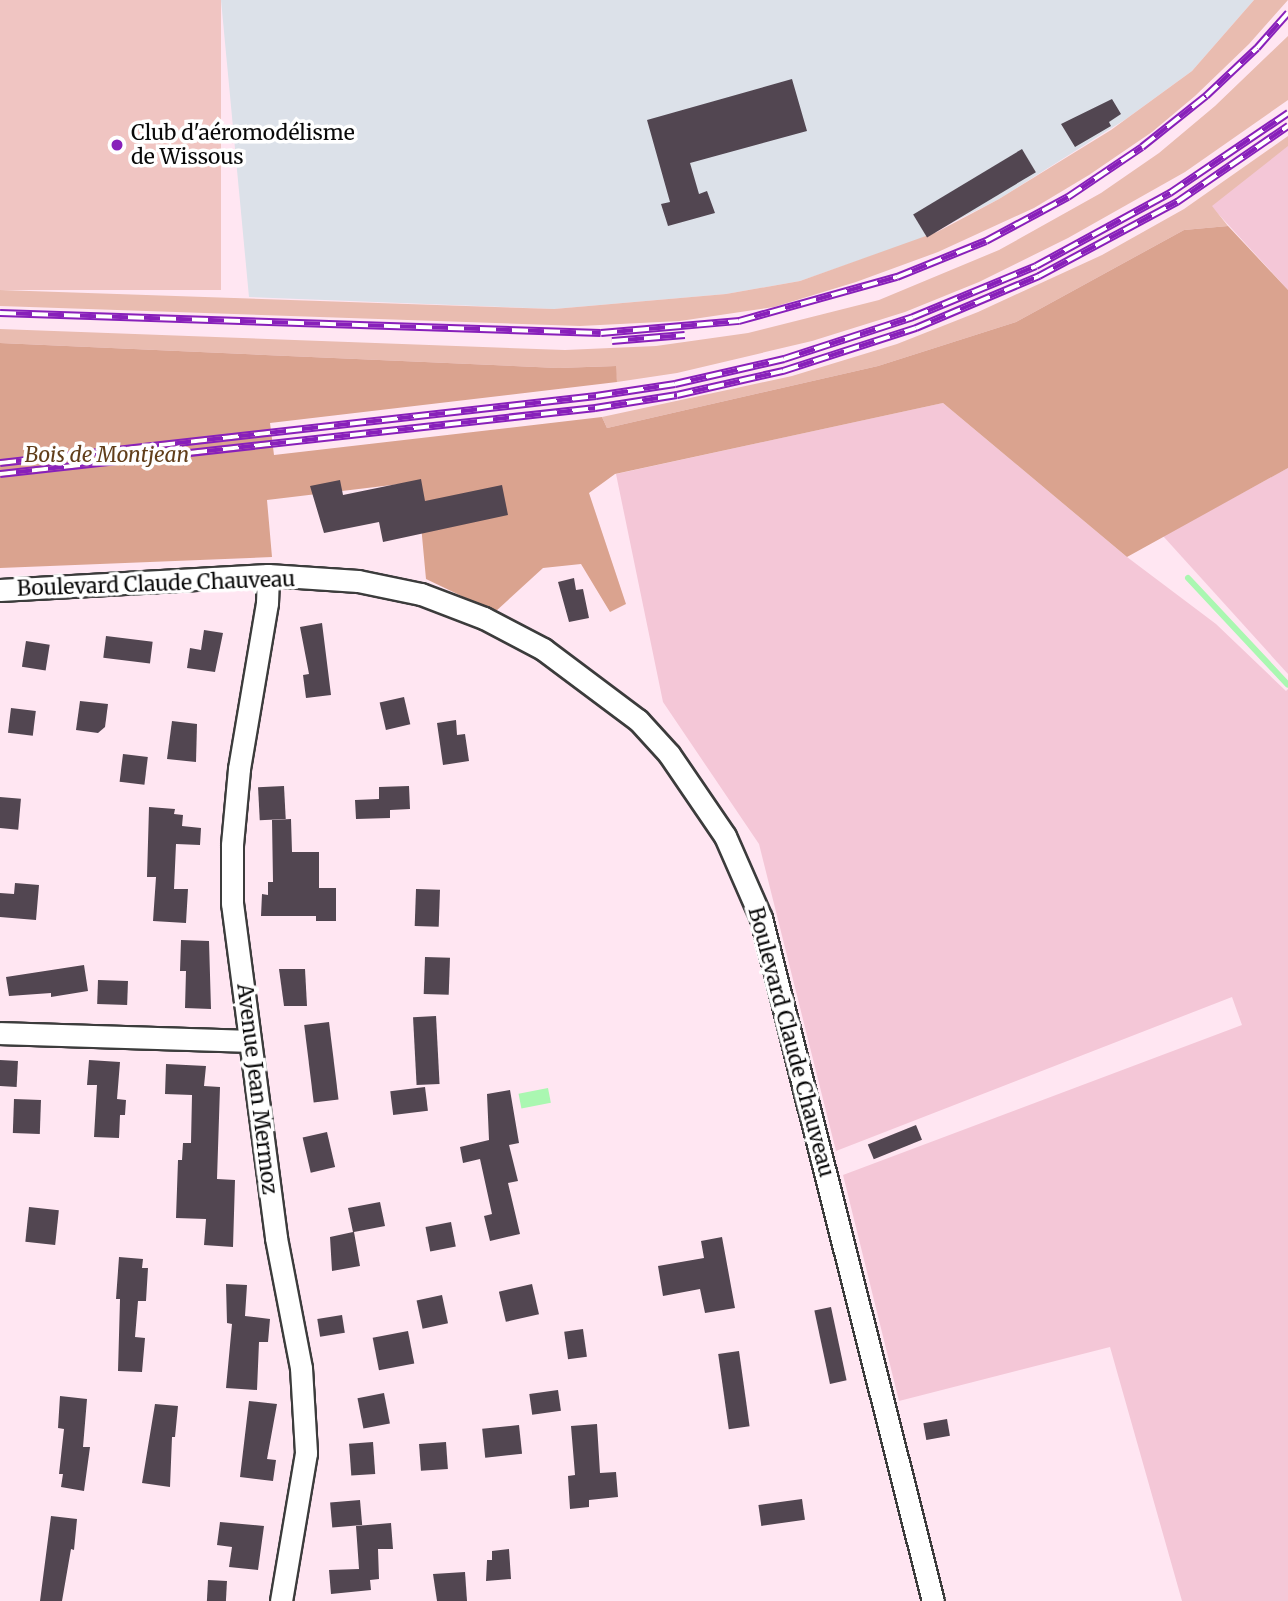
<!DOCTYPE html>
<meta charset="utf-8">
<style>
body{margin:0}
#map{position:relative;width:1288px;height:1601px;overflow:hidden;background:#ffe6f2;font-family:Merriweather,serif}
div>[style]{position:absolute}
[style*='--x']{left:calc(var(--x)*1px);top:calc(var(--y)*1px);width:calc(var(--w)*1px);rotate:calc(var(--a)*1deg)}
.industrial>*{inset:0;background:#dce1e9}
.farmland>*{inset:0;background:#f4c7d7}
.green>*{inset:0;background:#e9bcb0}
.forest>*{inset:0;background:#daa38f}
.pitch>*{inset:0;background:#f0c5c2;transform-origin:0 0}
.water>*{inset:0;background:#aaf7b1;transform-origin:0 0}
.stream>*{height:6px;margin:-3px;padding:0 3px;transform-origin:3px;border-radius:3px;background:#aaf7b1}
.building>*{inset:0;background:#524651;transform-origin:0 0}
.roads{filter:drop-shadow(2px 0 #3c3c3c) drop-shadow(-2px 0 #3c3c3c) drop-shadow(0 2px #3c3c3c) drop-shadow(0 -2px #3c3c3c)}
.minor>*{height:21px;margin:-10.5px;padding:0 10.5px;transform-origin:10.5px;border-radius:10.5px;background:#fff}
.rail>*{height:8px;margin-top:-4px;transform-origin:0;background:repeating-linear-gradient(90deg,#fff 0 16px,#8820ba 0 32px);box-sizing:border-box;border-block:2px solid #8820ba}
.dots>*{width:19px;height:19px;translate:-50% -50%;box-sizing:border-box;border:4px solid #fff;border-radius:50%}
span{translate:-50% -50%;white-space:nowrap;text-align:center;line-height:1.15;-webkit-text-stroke:7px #fff;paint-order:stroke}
.poi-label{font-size:21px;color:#090909}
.left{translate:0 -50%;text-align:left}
.park-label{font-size:21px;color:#613e1a;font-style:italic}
.street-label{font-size:21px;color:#090909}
</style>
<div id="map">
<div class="industrial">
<div style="clip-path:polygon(221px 0,1254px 0,1192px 71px,1126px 119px,999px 199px,920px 239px,800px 281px,726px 294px,554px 309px,249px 297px)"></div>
</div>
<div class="farmland">
<div style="clip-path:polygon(1288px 143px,1288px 290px,1211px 206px)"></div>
<div style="clip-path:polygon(943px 403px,1127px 557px,1216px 624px,1286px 691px,1288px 689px,1288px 1601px,1182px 1601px,1110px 1347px,899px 1401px,843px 1175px,1242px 1025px,1232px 997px,836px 1151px,759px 844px,663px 702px,616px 474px)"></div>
<div style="clip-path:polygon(1288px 468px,1288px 674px,1163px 536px)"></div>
</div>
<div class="green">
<div style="clip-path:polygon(1254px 0,1288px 0,1249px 44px,1195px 96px,1152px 132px,1089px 175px,1034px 208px,938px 252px,856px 282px,774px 307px,680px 321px,580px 326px,0 306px,0 290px,554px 309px,726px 294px,800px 281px,937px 232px,999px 199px,1111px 130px,1192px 71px)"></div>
<div style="clip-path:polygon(1288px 36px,1288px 100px,1185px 172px,1068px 238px,979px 282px,905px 312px,812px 341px,677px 373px,617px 382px,615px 366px,558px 368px,0 343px,0 329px,565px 350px,656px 346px,748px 333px,879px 300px,999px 250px,1101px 193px,1159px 153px,1215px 106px)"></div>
<div style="clip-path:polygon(1288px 136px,1288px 146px,1212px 206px,1228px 226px,1184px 230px,1016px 322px,878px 366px,607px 428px,602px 417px,792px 376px,897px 344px,978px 312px,1102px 255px,1184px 209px)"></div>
</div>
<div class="forest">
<div style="clip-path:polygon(1228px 226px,1288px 290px,1288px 468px,1127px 557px,943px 403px,615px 474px,589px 493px,626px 604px,610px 612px,581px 564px,543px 568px,495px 612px,426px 579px,417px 482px,267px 500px,272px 557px,0 568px,0 343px,558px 368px,616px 366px,617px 382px,270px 423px,274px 455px,602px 417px,607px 428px,878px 366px,1016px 322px,1184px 230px)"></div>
</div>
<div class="pitch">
<div style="left:0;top:0;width:221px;height:290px"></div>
</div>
<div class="water">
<div style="left:548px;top:1088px;width:15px;height:30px;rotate:79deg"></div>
</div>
<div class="stream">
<div style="--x:1188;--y:578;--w:146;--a:46.9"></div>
</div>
<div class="building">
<div style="clip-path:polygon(792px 79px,807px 131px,690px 163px,699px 194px,707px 191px,715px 213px,668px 226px,661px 204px,670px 202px,647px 120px)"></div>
<div style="clip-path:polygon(1112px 99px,1121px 114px,1109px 122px,1111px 126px,1075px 147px,1061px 124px)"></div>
<div style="left:1022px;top:149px;width:27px;height:127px;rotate:59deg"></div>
<div style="clip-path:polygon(421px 479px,425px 501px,502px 485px,508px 515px,383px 542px,379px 522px,324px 533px,310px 486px,340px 480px,343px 495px)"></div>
<div style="clip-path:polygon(574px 578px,576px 590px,583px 589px,589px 618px,569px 622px,558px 582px)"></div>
<div style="clip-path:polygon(322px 623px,331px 695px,306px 698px,303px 675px,309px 674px,300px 627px)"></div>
<div style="clip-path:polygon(204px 630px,223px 633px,215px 672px,187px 668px,190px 648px,201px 650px)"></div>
<div style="left:106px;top:636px;width:47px;height:22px;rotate:7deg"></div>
<div style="left:26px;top:641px;width:24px;height:26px;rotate:9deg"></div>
<div style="left:404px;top:697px;width:28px;height:25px;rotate:77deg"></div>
<div style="clip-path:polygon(80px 701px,108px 704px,105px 727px,98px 733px,76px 730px)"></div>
<div style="left:11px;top:708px;width:25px;height:25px;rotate:7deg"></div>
<div style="clip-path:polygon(456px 720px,457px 735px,465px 734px,469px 761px,443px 765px,437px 723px)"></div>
<div style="clip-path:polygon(172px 721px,197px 724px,196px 762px,167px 759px)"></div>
<div style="left:123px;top:754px;width:25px;height:28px;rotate:7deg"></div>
<div style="left:284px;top:786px;width:33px;height:26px;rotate:87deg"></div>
<div style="clip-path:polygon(409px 786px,410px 809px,390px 810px,390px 818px,356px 819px,355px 800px,379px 799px,379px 787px)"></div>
<div style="left:0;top:797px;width:21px;height:31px;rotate:5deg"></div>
<div style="clip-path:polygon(149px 807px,175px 809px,174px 814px,183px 815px,182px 826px,201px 828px,200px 845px,176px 844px,174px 889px,188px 889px,186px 923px,153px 921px,156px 877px,147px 877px)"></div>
<div style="clip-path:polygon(291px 819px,292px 852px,319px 852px,319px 888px,336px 888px,336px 921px,316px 921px,316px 916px,261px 916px,262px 894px,268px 895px,268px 882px,273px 882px,272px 820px)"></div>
<div style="clip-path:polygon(15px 883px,39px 885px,36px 920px,0 917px,0 893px,14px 894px)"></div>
<div style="left:416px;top:889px;width:24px;height:37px;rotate:2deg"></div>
<div style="clip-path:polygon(181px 940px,209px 941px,211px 1009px,185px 1008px,186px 971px,180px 971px)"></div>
<div style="left:425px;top:957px;width:25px;height:37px;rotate:2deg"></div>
<div style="clip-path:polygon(84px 965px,88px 991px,51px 997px,51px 993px,9px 996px,6px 977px)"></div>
<div style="clip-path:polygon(279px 969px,305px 969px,307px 1006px,284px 1006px)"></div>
<div style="left:98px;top:980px;width:30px;height:24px;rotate:2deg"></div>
<div style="left:436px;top:1016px;width:68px;height:23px;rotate:87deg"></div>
<div style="left:329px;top:1022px;width:78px;height:25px;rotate:83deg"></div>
<div style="left:0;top:1060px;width:18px;height:26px;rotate:3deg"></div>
<div style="clip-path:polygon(89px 1060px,120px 1062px,117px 1099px,126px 1100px,125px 1115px,120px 1115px,119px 1138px,94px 1137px,97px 1085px,87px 1085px)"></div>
<div style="clip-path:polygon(166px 1064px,206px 1066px,204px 1086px,220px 1087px,217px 1179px,235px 1180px,233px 1247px,204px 1245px,206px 1219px,176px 1218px,178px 1160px,182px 1160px,183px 1143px,191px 1143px,192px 1095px,165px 1094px)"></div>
<div style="left:425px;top:1087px;width:24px;height:35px;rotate:83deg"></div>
<div style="clip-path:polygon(510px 1090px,519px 1143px,509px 1145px,518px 1181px,508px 1183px,520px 1234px,490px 1241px,484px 1216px,492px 1214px,480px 1159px,463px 1163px,460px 1147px,489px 1140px,487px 1094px)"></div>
<div style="left:14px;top:1099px;width:27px;height:34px;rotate:2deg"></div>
<div style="left:916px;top:1125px;width:16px;height:52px;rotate:68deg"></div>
<div style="left:327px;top:1132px;width:36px;height:25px;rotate:77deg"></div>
<div style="clip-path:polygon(380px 1202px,385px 1226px,354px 1232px,360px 1266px,332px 1271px,330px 1237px,353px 1232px,348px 1208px)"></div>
<div style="left:29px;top:1207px;width:30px;height:35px;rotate:6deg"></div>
<div style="left:451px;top:1222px;width:25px;height:26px;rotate:79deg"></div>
<div style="clip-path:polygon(722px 1237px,735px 1308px,705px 1313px,700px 1289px,663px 1296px,658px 1266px,704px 1258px,701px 1241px)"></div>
<div style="clip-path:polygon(119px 1257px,143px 1259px,142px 1268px,148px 1268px,146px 1301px,138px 1301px,135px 1337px,145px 1338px,142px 1372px,118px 1371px,120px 1299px,116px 1299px)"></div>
<div style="clip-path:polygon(226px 1284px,247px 1285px,245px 1316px,270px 1319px,268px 1342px,259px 1342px,257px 1390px,226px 1388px,232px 1324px,227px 1323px)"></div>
<div style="left:532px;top:1284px;width:31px;height:34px;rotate:77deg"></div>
<div style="left:442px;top:1295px;width:29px;height:26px;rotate:78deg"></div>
<div style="left:831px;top:1307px;width:75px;height:17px;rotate:78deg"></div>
<div style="left:342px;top:1315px;width:18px;height:25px;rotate:81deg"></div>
<div style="left:583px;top:1329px;width:28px;height:19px;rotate:82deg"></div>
<div style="left:408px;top:1331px;width:33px;height:36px;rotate:79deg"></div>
<div style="left:739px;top:1351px;width:76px;height:21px;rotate:82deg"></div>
<div style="left:558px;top:1390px;width:21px;height:29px;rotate:82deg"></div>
<div style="left:384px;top:1393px;width:31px;height:27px;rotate:79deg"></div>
<div style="clip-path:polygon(60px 1396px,87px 1399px,83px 1447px,90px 1447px,84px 1491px,61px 1487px,63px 1474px,59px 1474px,64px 1429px,58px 1428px)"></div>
<div style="clip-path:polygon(249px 1401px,277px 1404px,267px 1459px,276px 1460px,273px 1481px,240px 1477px)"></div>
<div style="clip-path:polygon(155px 1404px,178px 1406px,175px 1437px,172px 1437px,170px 1487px,142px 1483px)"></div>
<div style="left:947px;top:1419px;width:17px;height:24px;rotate:80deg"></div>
<div style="clip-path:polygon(597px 1424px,600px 1473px,616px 1472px,618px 1497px,589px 1500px,589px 1507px,570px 1509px,568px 1476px,575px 1475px,571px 1426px)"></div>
<div style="left:519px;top:1425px;width:29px;height:37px;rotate:84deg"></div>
<div style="left:373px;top:1442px;width:32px;height:24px;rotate:86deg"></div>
<div style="left:446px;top:1442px;width:27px;height:27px;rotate:86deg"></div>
<div style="left:802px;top:1499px;width:21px;height:44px;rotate:82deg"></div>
<div style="left:360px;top:1500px;width:25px;height:30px;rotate:85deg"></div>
<div style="clip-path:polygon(51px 1516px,77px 1519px,74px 1550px,71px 1549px,62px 1601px,40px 1601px)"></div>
<div style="clip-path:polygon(220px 1522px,264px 1526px,258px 1570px,229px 1567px,232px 1547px,217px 1545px)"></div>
<div style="clip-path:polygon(391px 1523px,393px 1549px,378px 1549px,379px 1579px,370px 1580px,371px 1590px,331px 1594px,329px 1570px,359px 1569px,356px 1526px)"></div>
<div style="clip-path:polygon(509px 1549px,511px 1579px,486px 1581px,487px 1560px,492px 1560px,492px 1551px)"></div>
<div style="clip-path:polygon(465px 1572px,467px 1601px,437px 1601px,433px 1574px)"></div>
<div style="left:208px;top:1580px;width:19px;height:21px;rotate:3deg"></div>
</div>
<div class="roads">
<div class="minor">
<div style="--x:268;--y:575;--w:28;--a:92"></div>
<div style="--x:267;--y:603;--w:168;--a:99.6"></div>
<div style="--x:239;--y:769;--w:76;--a:95.3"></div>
<div style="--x:232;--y:845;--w:58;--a:90"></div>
<div style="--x:232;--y:903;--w:338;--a:82.5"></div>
<div style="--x:276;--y:1238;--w:132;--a:79.1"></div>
<div style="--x:301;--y:1368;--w:85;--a:86.6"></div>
<div style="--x:306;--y:1453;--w:150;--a:99.6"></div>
<div style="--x:0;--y:590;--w:268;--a:-3.2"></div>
<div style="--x:268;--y:575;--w:90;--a:3.8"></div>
<div style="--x:358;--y:581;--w:64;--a:11.7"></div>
<div style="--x:421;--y:594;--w:67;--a:20.9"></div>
<div style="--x:484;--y:618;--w:67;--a:27.7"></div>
<div style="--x:543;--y:649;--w:119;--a:36.8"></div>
<div style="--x:638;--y:720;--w:46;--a:47.6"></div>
<div style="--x:669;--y:754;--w:99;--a:55.7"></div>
<div style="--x:725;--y:836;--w:90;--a:66.3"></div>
<div style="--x:761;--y:918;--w:704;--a:75.87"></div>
<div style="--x:0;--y:1033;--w:250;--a:1.8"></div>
</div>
</div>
<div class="rail">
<div style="--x:0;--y:313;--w:601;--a:1.91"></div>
<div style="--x:601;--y:333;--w:139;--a:-5"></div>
<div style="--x:739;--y:321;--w:164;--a:-15.6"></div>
<div style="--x:897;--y:277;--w:96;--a:-22"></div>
<div style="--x:986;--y:241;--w:93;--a:-28.2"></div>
<div style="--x:1068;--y:197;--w:89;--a:-34"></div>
<div style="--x:1142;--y:147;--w:82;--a:-38.6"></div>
<div style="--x:1206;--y:96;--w:70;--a:-43.3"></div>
<div style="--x:1257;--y:48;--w:47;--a:-48.5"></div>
<div style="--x:612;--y:341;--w:73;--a:-4.7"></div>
<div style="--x:0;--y:463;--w:600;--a:-6.41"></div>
<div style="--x:596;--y:396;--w:80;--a:-8.6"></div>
<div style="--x:675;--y:384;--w:112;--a:-12.9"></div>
<div style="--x:784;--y:359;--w:136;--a:-18"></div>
<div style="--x:913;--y:317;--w:133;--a:-22.5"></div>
<div style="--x:1036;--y:266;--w:153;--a:-28.6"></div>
<div style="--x:1170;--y:193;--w:143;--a:-34.1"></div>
<div style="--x:0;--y:474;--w:599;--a:-6.33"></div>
<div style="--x:595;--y:408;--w:83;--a:-9"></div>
<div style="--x:677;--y:395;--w:109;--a:-12.8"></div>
<div style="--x:783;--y:371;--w:140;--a:-17.9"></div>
<div style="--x:916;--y:328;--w:134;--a:-22.9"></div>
<div style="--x:1039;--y:276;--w:157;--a:-28.2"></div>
<div style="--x:1177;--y:202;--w:135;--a:-34.4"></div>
</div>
<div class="dots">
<div style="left:117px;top:145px;background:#8820ba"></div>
</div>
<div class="poi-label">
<span class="left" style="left:131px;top:145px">Club d'aéromodélisme<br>de Wissous</span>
</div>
<div class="park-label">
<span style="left:107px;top:455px">Bois de Montjean</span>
</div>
<div class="street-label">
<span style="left:156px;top:584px;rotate:-2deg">Boulevard Claude Chauveau</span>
<span style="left:791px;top:1042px;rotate:75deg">Boulevard Claude Chauveau</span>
<span style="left:257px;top:1089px;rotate:83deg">Avenue Jean Mermoz</span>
</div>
</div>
